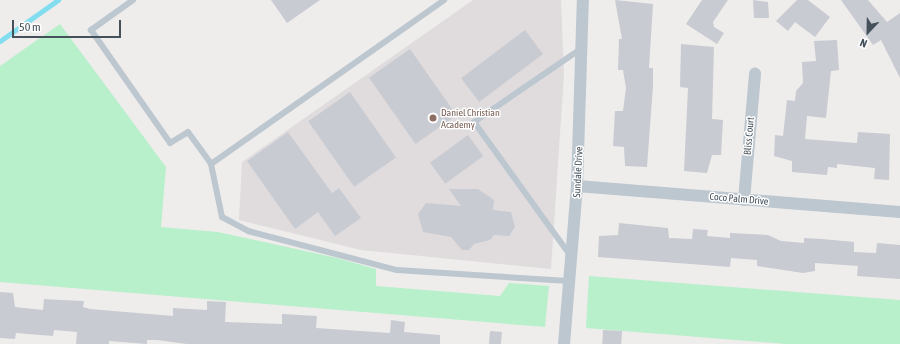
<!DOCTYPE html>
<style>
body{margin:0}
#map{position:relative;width:900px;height:344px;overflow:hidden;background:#efecec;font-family:"Asap Condensed",sans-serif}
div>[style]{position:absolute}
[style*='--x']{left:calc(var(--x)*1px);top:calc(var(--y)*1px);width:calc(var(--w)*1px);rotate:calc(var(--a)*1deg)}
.education>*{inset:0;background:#e0dcde}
.green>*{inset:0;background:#b7f0ca}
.stream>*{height:4.5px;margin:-2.25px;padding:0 2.25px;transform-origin:2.25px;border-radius:2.25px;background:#82ddef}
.building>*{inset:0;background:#c8cbd1;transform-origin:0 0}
.lane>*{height:6px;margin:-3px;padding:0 3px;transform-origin:3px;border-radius:3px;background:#bcc7cf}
.street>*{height:12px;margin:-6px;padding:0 6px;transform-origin:6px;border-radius:6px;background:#bcc7cf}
.dots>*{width:11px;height:11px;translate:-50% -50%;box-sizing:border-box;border:2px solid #fff;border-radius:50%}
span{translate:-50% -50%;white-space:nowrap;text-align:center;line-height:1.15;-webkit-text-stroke:3px #fff;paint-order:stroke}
.education-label{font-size:10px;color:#785e54}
.left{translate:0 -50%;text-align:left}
.street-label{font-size:10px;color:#44505a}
.north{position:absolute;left:848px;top:12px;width:40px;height:40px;-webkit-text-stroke:3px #fff;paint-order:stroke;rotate:202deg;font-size:11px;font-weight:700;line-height:16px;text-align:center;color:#44505a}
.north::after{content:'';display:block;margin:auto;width:14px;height:18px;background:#44505a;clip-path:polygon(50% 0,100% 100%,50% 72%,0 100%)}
.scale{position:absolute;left:12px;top:20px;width:109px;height:18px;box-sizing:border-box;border:2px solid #44505a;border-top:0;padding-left:5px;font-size:12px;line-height:14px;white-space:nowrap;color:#44505a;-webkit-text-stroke:3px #fff;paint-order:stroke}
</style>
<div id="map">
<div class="education">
<div style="clip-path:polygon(473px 0,561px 0,564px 74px,551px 269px,361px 250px,239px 220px,242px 162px)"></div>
</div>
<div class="green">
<div style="clip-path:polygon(60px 24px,166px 167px,161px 227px,218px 232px,337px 258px,376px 269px,376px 286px,500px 296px,509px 283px,549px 286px,545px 327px,0 282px,0 66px)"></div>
<div style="clip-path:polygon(589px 276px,900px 300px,900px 344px,786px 344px,586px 328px)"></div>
</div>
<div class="stream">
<div style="--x:0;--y:41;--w:71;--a:-35.3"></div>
</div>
<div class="building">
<div style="clip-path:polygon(271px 0,320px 0,287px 23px)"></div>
<div style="clip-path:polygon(615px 0,653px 4px,649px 68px,653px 68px,653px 86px,647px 167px,625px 166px,624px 147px,613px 146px,615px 111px,623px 111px,626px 88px,623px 70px,618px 70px,619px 39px,622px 39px)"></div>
<div style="clip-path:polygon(702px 0,728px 0,713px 22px,714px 27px,724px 33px,717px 44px,686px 24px)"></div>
<div style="clip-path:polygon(753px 0,768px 2px,769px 18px,754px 18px)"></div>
<div style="clip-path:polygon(797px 0,808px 0,830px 17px,815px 37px,795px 22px,788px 31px,776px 21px)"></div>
<div style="clip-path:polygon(841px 0,868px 0,887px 22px,900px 13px,900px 78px,881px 40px,873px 45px)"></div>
<div style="left:525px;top:30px;width:30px;height:80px;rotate:53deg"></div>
<div style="clip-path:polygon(837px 40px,839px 70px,831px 71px,826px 118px,807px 116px,805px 139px,857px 143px,858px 132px,890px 134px,889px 180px,874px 179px,875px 168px,837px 164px,837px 168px,828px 167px,827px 175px,792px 172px,792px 161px,774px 156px,775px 135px,783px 136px,787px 100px,795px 101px,796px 91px,803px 83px,802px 62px,816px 61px,814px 41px)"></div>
<div style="clip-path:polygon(681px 44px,714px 47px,712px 119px,723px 120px,721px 155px,712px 155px,707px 173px,684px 171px,688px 88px,680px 87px)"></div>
<div style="left:410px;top:49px;width:81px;height:50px;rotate:55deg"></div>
<div style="left:350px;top:92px;width:80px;height:51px;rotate:55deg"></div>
<div style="clip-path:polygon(288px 132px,332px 193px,339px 188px,361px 218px,335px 236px,318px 212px,295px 229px,247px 161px)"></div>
<div style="left:468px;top:135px;width:26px;height:47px;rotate:54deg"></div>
<div style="clip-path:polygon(449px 189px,478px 189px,494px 200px,493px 210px,511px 212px,515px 227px,509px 236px,494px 235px,490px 240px,474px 244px,469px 250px,462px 250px,451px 237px,423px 232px,418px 214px,426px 203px,461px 206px)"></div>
<div style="clip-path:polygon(619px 223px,668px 228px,669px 238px,692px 239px,693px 229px,708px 230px,707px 236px,730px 238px,730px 233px,768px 235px,781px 241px,804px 243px,804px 238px,822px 239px,854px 242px,854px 252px,876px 253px,877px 243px,900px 245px,900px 279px,857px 276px,858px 266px,815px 263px,815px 271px,803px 273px,757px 266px,757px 260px,731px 258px,730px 267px,598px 257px,599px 236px,618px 235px)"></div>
<div style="clip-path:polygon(0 292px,13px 293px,15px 307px,43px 310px,44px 299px,61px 300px,84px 301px,83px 307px,90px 309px,173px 316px,173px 308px,207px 310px,207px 301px,226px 302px,225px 322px,282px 324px,282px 314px,317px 316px,316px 328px,390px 333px,391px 320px,405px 322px,404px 332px,440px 335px,440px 344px,187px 344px,157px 340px,147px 340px,147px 344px,109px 341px,109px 344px,76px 344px,77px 332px,54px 330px,53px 336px,16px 333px,15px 339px,0 338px)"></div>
<div style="left:603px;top:330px;width:19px;height:14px;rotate:3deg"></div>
<div style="left:490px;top:331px;width:12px;height:13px;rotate:5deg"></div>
</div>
<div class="lane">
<div style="--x:133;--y:0;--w:52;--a:144.5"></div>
<div style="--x:91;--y:30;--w:138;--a:55"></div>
<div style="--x:170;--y:143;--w:21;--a:-31"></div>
<div style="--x:188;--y:132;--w:39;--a:54"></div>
<div style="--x:211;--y:164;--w:285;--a:-35.1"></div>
<div style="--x:211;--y:164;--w:54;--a:78.3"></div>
<div style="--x:222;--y:217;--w:30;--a:28"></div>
<div style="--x:248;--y:231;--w:154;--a:14.7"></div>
<div style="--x:397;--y:270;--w:172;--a:3.7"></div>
<div style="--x:570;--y:255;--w:164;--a:-125.8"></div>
<div style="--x:474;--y:122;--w:131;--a:-34.4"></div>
</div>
<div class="street">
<div style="--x:577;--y:186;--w:324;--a:4.6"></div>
<div style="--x:744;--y:200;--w:127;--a:-85"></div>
<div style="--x:564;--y:344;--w:159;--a:-85.3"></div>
<div style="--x:577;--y:186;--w:186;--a:-88.2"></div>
</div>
<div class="dots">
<div style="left:433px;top:118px;background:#8d6e63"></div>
</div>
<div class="education-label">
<span class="left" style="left:441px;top:118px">Daniel Christian<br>Academy</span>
</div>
<div class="street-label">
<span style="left:749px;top:136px;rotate:-85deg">Bliss Court</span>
<span style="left:578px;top:172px;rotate:-87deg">Sundale Drive</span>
<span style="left:739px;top:199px;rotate:5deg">Coco Palm Drive</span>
</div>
<div class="north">N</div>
<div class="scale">50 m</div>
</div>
